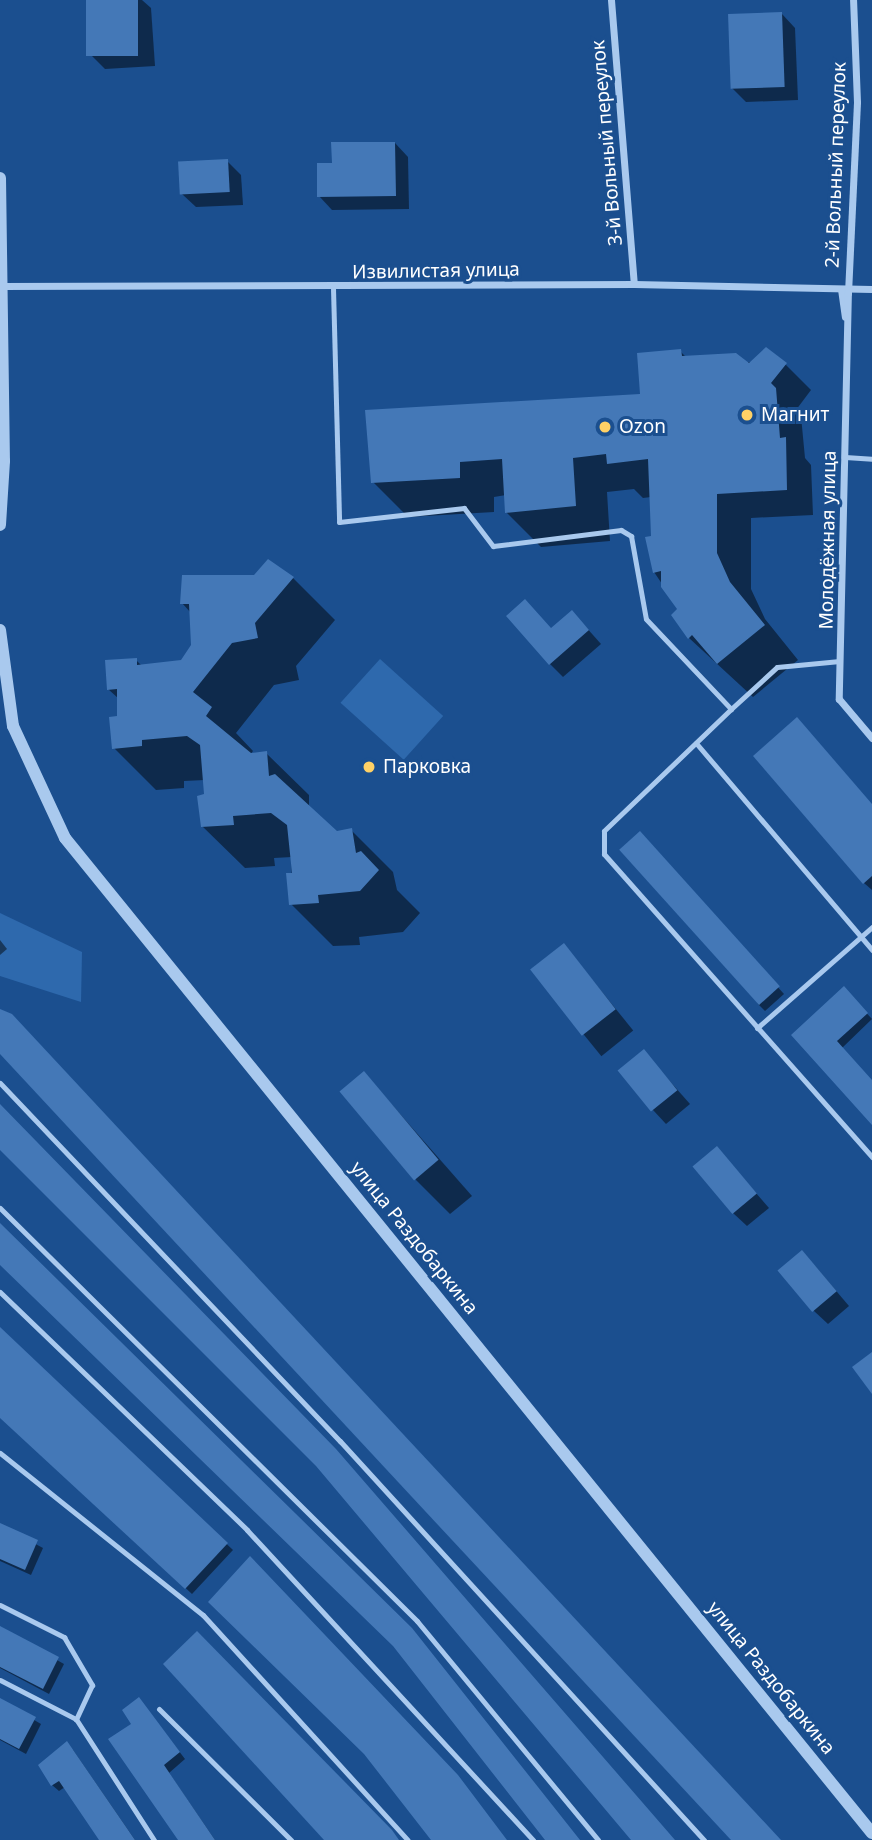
<!DOCTYPE html>
<meta charset="utf-8">
<style>
body{margin:0}
#map{position:relative;width:872px;height:1840px;overflow:hidden;background:#1b4f8f;font-family:"Noto Sans",sans-serif}
div>[style]{position:absolute}
[style*='--x']{left:calc(var(--x)*1px);top:calc(var(--y)*1px);width:calc(var(--w)*1px);rotate:calc(var(--a)*1deg)}
.green>*{inset:0;background:#2e69ad;transform-origin:0 0}
.shadow>*{inset:0;background:#0007;transform-origin:0 0}
.building>*{inset:0;background:#4478b7;transform-origin:0 0}
.service>*{height:5px;margin:-2.5px;padding:0 2.5px;transform-origin:2.5px;border-radius:2.5px;background:#a9c9ee}
.minor>*{height:7px;margin:-3.5px;padding:0 3.5px;transform-origin:3.5px;border-radius:3.5px;background:#a9c9ee}
.tertiary>*{height:12px;margin:-6px;padding:0 6px;transform-origin:6px;border-radius:6px;background:#a9c9ee}
.dots>*{width:19px;height:19px;translate:-50% -50%;box-sizing:border-box;border:4px solid #1b4f8f;border-radius:50%}
span{translate:-50% -50%;white-space:nowrap;text-align:center;line-height:1.15;-webkit-text-stroke:6px #1b4f8f;paint-order:stroke}
.street-label{font-size:19px;color:#fff}
.poi-label{font-size:19px;color:#fff}
.left{translate:0 -50%;text-align:left}
</style>
<div id="map">
<div class="green">
<div style="left:380px;top:659px;width:85px;height:59px;rotate:42deg"></div>
<div style="clip-path:polygon(0 913px,82px 952px,81px 1002px,0 976px)"></div>
</div>
<div class="shadow">
<div style="clip-path:polygon(88px 0,142px 0,151px 8px,155px 66px,105px 69px,92px 56px)"></div>
<div style="clip-path:polygon(782px 14px,795px 28px,798px 100px,746px 102px,732px 88px)"></div>
<div style="clip-path:polygon(395px 143px,408px 157px,409px 209px,332px 210px,319px 196px,333px 165px)"></div>
<div style="clip-path:polygon(227px 161px,241px 175px,243px 205px,196px 207px,182px 194px)"></div>
<div style="clip-path:polygon(680px 351px,687px 358px,786px 365px,811px 390px,796px 410px,801px 416px,805px 458px,811px 465px,813px 515px,751px 518px,751px 589px,765px 619px,798px 660px,753px 697px,689px 638px,674px 615px,679px 609px,654px 572px,651px 497px,643px 498px,634px 489px,607px 492px,610px 541px,541px 547px,506px 512px,506px 495px,494px 497px,494px 512px,408px 517px,373px 482px,642px 395px)"></div>
<div style="clip-path:polygon(293px 578px,335px 620px,296px 666px,299px 680px,274px 685px,236px 733px,253px 751px,250px 755px,266px 753px,309px 795px,309px 808px,337px 833px,351px 830px,393px 872px,397px 890px,420px 913px,403px 932px,359px 937px,360px 945px,333px 946px,291px 904px,292px 857px,274px 858px,275px 866px,245px 868px,202px 826px,205px 780px,184px 781px,184px 788px,156px 790px,114px 748px,119px 699px,108px 689px,136px 660px,142px 666px,182px 661px,192px 646px,191px 613px,182px 603px)"></div>
<div style="clip-path:polygon(585px 626px,601px 644px,563px 677px,550px 664px,552px 630px)"></div>
<div style="clip-path:polygon(872px 804px,872px 890px,864px 883px)"></div>
<div style="clip-path:polygon(646px 840px,784px 994px,765px 1011px,759px 1005px)"></div>
<div style="clip-path:polygon(0 940px,7px 949px,0 955px)"></div>
<div style="left:564px;top:945px;width:110px;height:41px;rotate:51deg"></div>
<div style="clip-path:polygon(844px 989px,872px 1019px,842px 1048px,872px 1081px,872px 1122px,793px 1035px)"></div>
<div style="clip-path:polygon(644px 1052px,690px 1104px,666px 1124px,653px 1110px)"></div>
<div style="clip-path:polygon(364px 1073px,472px 1196px,450px 1214px,416px 1180px)"></div>
<div style="clip-path:polygon(717px 1148px,769px 1208px,747px 1226px,733px 1213px)"></div>
<div style="clip-path:polygon(815px 1266px,849px 1306px,828px 1324px,814px 1311px)"></div>
<div style="clip-path:polygon(0 1330px,233px 1550px,192px 1594px,0 1416px)"></div>
<div style="clip-path:polygon(0 1525px,43px 1548px,31px 1575px,0 1561px)"></div>
<div style="clip-path:polygon(0 1628px,64px 1664px,49px 1694px,0 1668px)"></div>
<div style="clip-path:polygon(139px 1699px,185px 1759px,169px 1773px,215px 1840px,181px 1840px,133px 1724px)"></div>
<div style="clip-path:polygon(0 1700px,41px 1724px,26px 1754px,0 1740px)"></div>
<div style="clip-path:polygon(73px 1750px,135px 1840px,102px 1840px,65px 1787px,59px 1791px,52px 1785px)"></div>
</div>
<div class="building">
<div style="left:86px;top:0;width:52px;height:56px"></div>
<div style="left:782px;top:12px;width:75px;height:54px;rotate:88deg"></div>
<div style="clip-path:polygon(331px 142px,395px 142px,396px 196px,317px 197px,317px 163px,332px 163px)"></div>
<div style="left:228px;top:159px;width:33px;height:50px;rotate:87deg"></div>
<div style="clip-path:polygon(766px 347px,787px 363px,771px 383px,776px 388px,780px 438px,786px 437px,787px 490px,717px 494px,717px 553px,730px 582px,765px 625px,717px 664px,692px 635px,688px 639px,671px 615px,677px 609px,661px 587px,661px 571px,653px 573px,645px 537px,651px 536px,648px 459px,607px 464px,606px 454px,573px 458px,576px 506px,505px 513px,502px 459px,460px 462px,460px 478px,371px 483px,365px 410px,640px 394px,637px 353px,681px 349px,682px 356px,736px 353px,749px 363px)"></div>
<div style="clip-path:polygon(268px 559px,294px 577px,255px 623px,258px 638px,232px 643px,193px 692px,212px 707px,206px 716px,251px 753px,267px 751px,269px 776px,275px 774px,337px 831px,352px 828px,356px 853px,361px 851px,379px 870px,360px 891px,318px 895px,319px 903px,289px 905px,286px 873px,292px 873px,287px 825px,271px 813px,233px 816px,234px 825px,201px 827px,197px 796px,204px 794px,200px 745px,187px 736px,142px 740px,142px 746px,112px 749px,109px 717px,117px 716px,117px 689px,107px 690px,105px 660px,137px 658px,137px 665px,181px 660px,191px 645px,189px 604px,180px 604px,182px 575px,254px 575px)"></div>
<div style="clip-path:polygon(525px 599px,551px 628px,572px 610px,589px 630px,549px 665px,506px 616px)"></div>
<div style="clip-path:polygon(797px 717px,872px 804px,872px 876px,863px 884px,753px 756px)"></div>
<div style="left:640px;top:831px;width:209px;height:28px;rotate:48deg"></div>
<div style="left:564px;top:943px;width:84px;height:43px;rotate:52deg"></div>
<div style="clip-path:polygon(844px 986px,868px 1013px,837px 1041px,872px 1080px,872px 1125px,791px 1035px)"></div>
<div style="clip-path:polygon(0 1009px,12px 1014px,781px 1840px,731px 1840px,0 1054px)"></div>
<div style="left:644px;top:1049px;width:53px;height:34px;rotate:51deg"></div>
<div style="left:364px;top:1071px;width:116px;height:32px;rotate:50deg"></div>
<div style="clip-path:polygon(0 1104px,336px 1449px,675px 1840px,631px 1840px,316px 1466px,0 1150px)"></div>
<div style="left:717px;top:1146px;width:62px;height:32px;rotate:50deg"></div>
<div style="clip-path:polygon(0 1223px,412px 1628px,580px 1840px,545px 1840px,393px 1646px,0 1265px)"></div>
<div style="left:802px;top:1250px;width:54px;height:32px;rotate:50deg"></div>
<div style="clip-path:polygon(0 1327px,228px 1543px,185px 1589px,0 1418px)"></div>
<div style="clip-path:polygon(872px 1352px,872px 1394px,852px 1367px)"></div>
<div style="clip-path:polygon(0 1523px,38px 1540px,25px 1570px,0 1559px)"></div>
<div style="clip-path:polygon(250px 1556px,458px 1775px,507px 1840px,431px 1840px,364px 1754px,208px 1602px)"></div>
<div style="clip-path:polygon(0 1626px,59px 1657px,43px 1689px,0 1667px)"></div>
<div style="clip-path:polygon(197px 1631px,392px 1830px,399px 1840px,324px 1840px,163px 1664px)"></div>
<div style="clip-path:polygon(139px 1697px,180px 1752px,164px 1765px,215px 1840px,178px 1840px,108px 1739px,131px 1724px,122px 1710px)"></div>
<div style="clip-path:polygon(0 1698px,36px 1717px,19px 1749px,0 1739px)"></div>
<div style="clip-path:polygon(67px 1741px,135px 1840px,99px 1840px,59px 1781px,51px 1786px,38px 1765px)"></div>
</div>
<div class="service">
<div style="--x:333;--y:288;--w:234;--a:88.5"></div>
<div style="--x:339;--y:522;--w:126;--a:-6.4"></div>
<div style="--x:464;--y:508;--w:48;--a:52.7"></div>
<div style="--x:493;--y:546;--w:129;--a:-7.1"></div>
<div style="--x:621;--y:530;--w:12;--a:31"></div>
<div style="--x:631;--y:536;--w:84;--a:79.8"></div>
<div style="--x:646;--y:619;--w:124;--a:46.6"></div>
<div style="--x:731;--y:709;--w:62;--a:-42.4"></div>
<div style="--x:777;--y:667;--w:63;--a:-5.4"></div>
<div style="--x:845;--y:457;--w:27;--a:4"></div>
<div style="--x:731;--y:709;--w:176;--a:136.2"></div>
<div style="--x:604;--y:831;--w:23;--a:90"></div>
<div style="--x:604;--y:854;--w:405;--a:48.5"></div>
<div style="--x:696;--y:743;--w:272;--a:49.6"></div>
<div style="--x:757;--y:1028;--w:153;--a:-41.3"></div>
<div style="--x:0;--y:1083;--w:494;--a:46.5"></div>
<div style="--x:340;--y:1441;--w:540;--a:47.63"></div>
<div style="--x:0;--y:1208;--w:587;--a:44.72"></div>
<div style="--x:417;--y:1621;--w:284;--a:50.4"></div>
<div style="--x:0;--y:1292;--w:343;--a:43.9"></div>
<div style="--x:247;--y:1530;--w:422;--a:47.3"></div>
<div style="--x:0;--y:1453;--w:260;--a:38.6"></div>
<div style="--x:203;--y:1615;--w:304;--a:47.7"></div>
<div style="--x:0;--y:1605;--w:72;--a:26.6"></div>
<div style="--x:64;--y:1637;--w:56;--a:59.7"></div>
<div style="--x:92;--y:1685;--w:38;--a:115"></div>
<div style="--x:0;--y:1680;--w:85;--a:27.2"></div>
<div style="--x:76;--y:1719;--w:144;--a:57.2"></div>
<div style="--x:159;--y:1709;--w:186;--a:44.8"></div>
</div>
<div class="minor">
<div style="--x:611;--y:0;--w:285;--a:85.4"></div>
<div style="--x:1;--y:286;--w:633;--a:-0.18"></div>
<div style="--x:634;--y:284;--w:238;--a:1.2"></div>
<div style="--x:841;--y:289;--w:28;--a:82"></div>
<div style="--x:848;--y:289;--w:410;--a:91.3"></div>
<div style="--x:839;--y:699;--w:51;--a:49.8"></div>
<div style="--x:848;--y:293;--w:191;--a:-87.3"></div>
<div style="--x:857;--y:102;--w:102;--a:-92.2"></div>
</div>
<div class="tertiary">
<div style="--x:0;--y:178;--w:283;--a:89.2"></div>
<div style="--x:4;--y:461;--w:64;--a:93.6"></div>
<div style="--x:0;--y:630;--w:97;--a:82.3"></div>
<div style="--x:13;--y:726;--w:123;--a:65.1"></div>
<div style="--x:65;--y:838;--w:1281;--a:50.96"></div>
</div>
<div class="dots">
<div style="left:747px;top:415px;background:#ffd166"></div>
<div style="left:605px;top:427px;background:#ffd166"></div>
<div style="left:369px;top:767px;background:#ffd166"></div>
</div>
<div class="street-label">
<span style="left:607px;top:143px;rotate:-95deg">3-й Вольный переулок</span>
<span style="left:836px;top:165px;rotate:-88deg">2-й Вольный переулок</span>
<span style="left:436px;top:271px;rotate:-1deg">Извилистая улица</span>
<span style="left:828px;top:540px;rotate:-89deg">Молодёжная улица</span>
<span style="left:414px;top:1238px;rotate:51deg">улица Раздобаркина</span>
<span style="left:771px;top:1678px;rotate:51deg">улица Раздобаркина</span>
</div>
<div class="poi-label">
<span class="left" style="left:761px;top:415px">Магнит</span>
<span class="left" style="left:619px;top:427px">Ozon</span>
<span class="left" style="left:383px;top:767px">Парковка</span>
</div>
</div>
